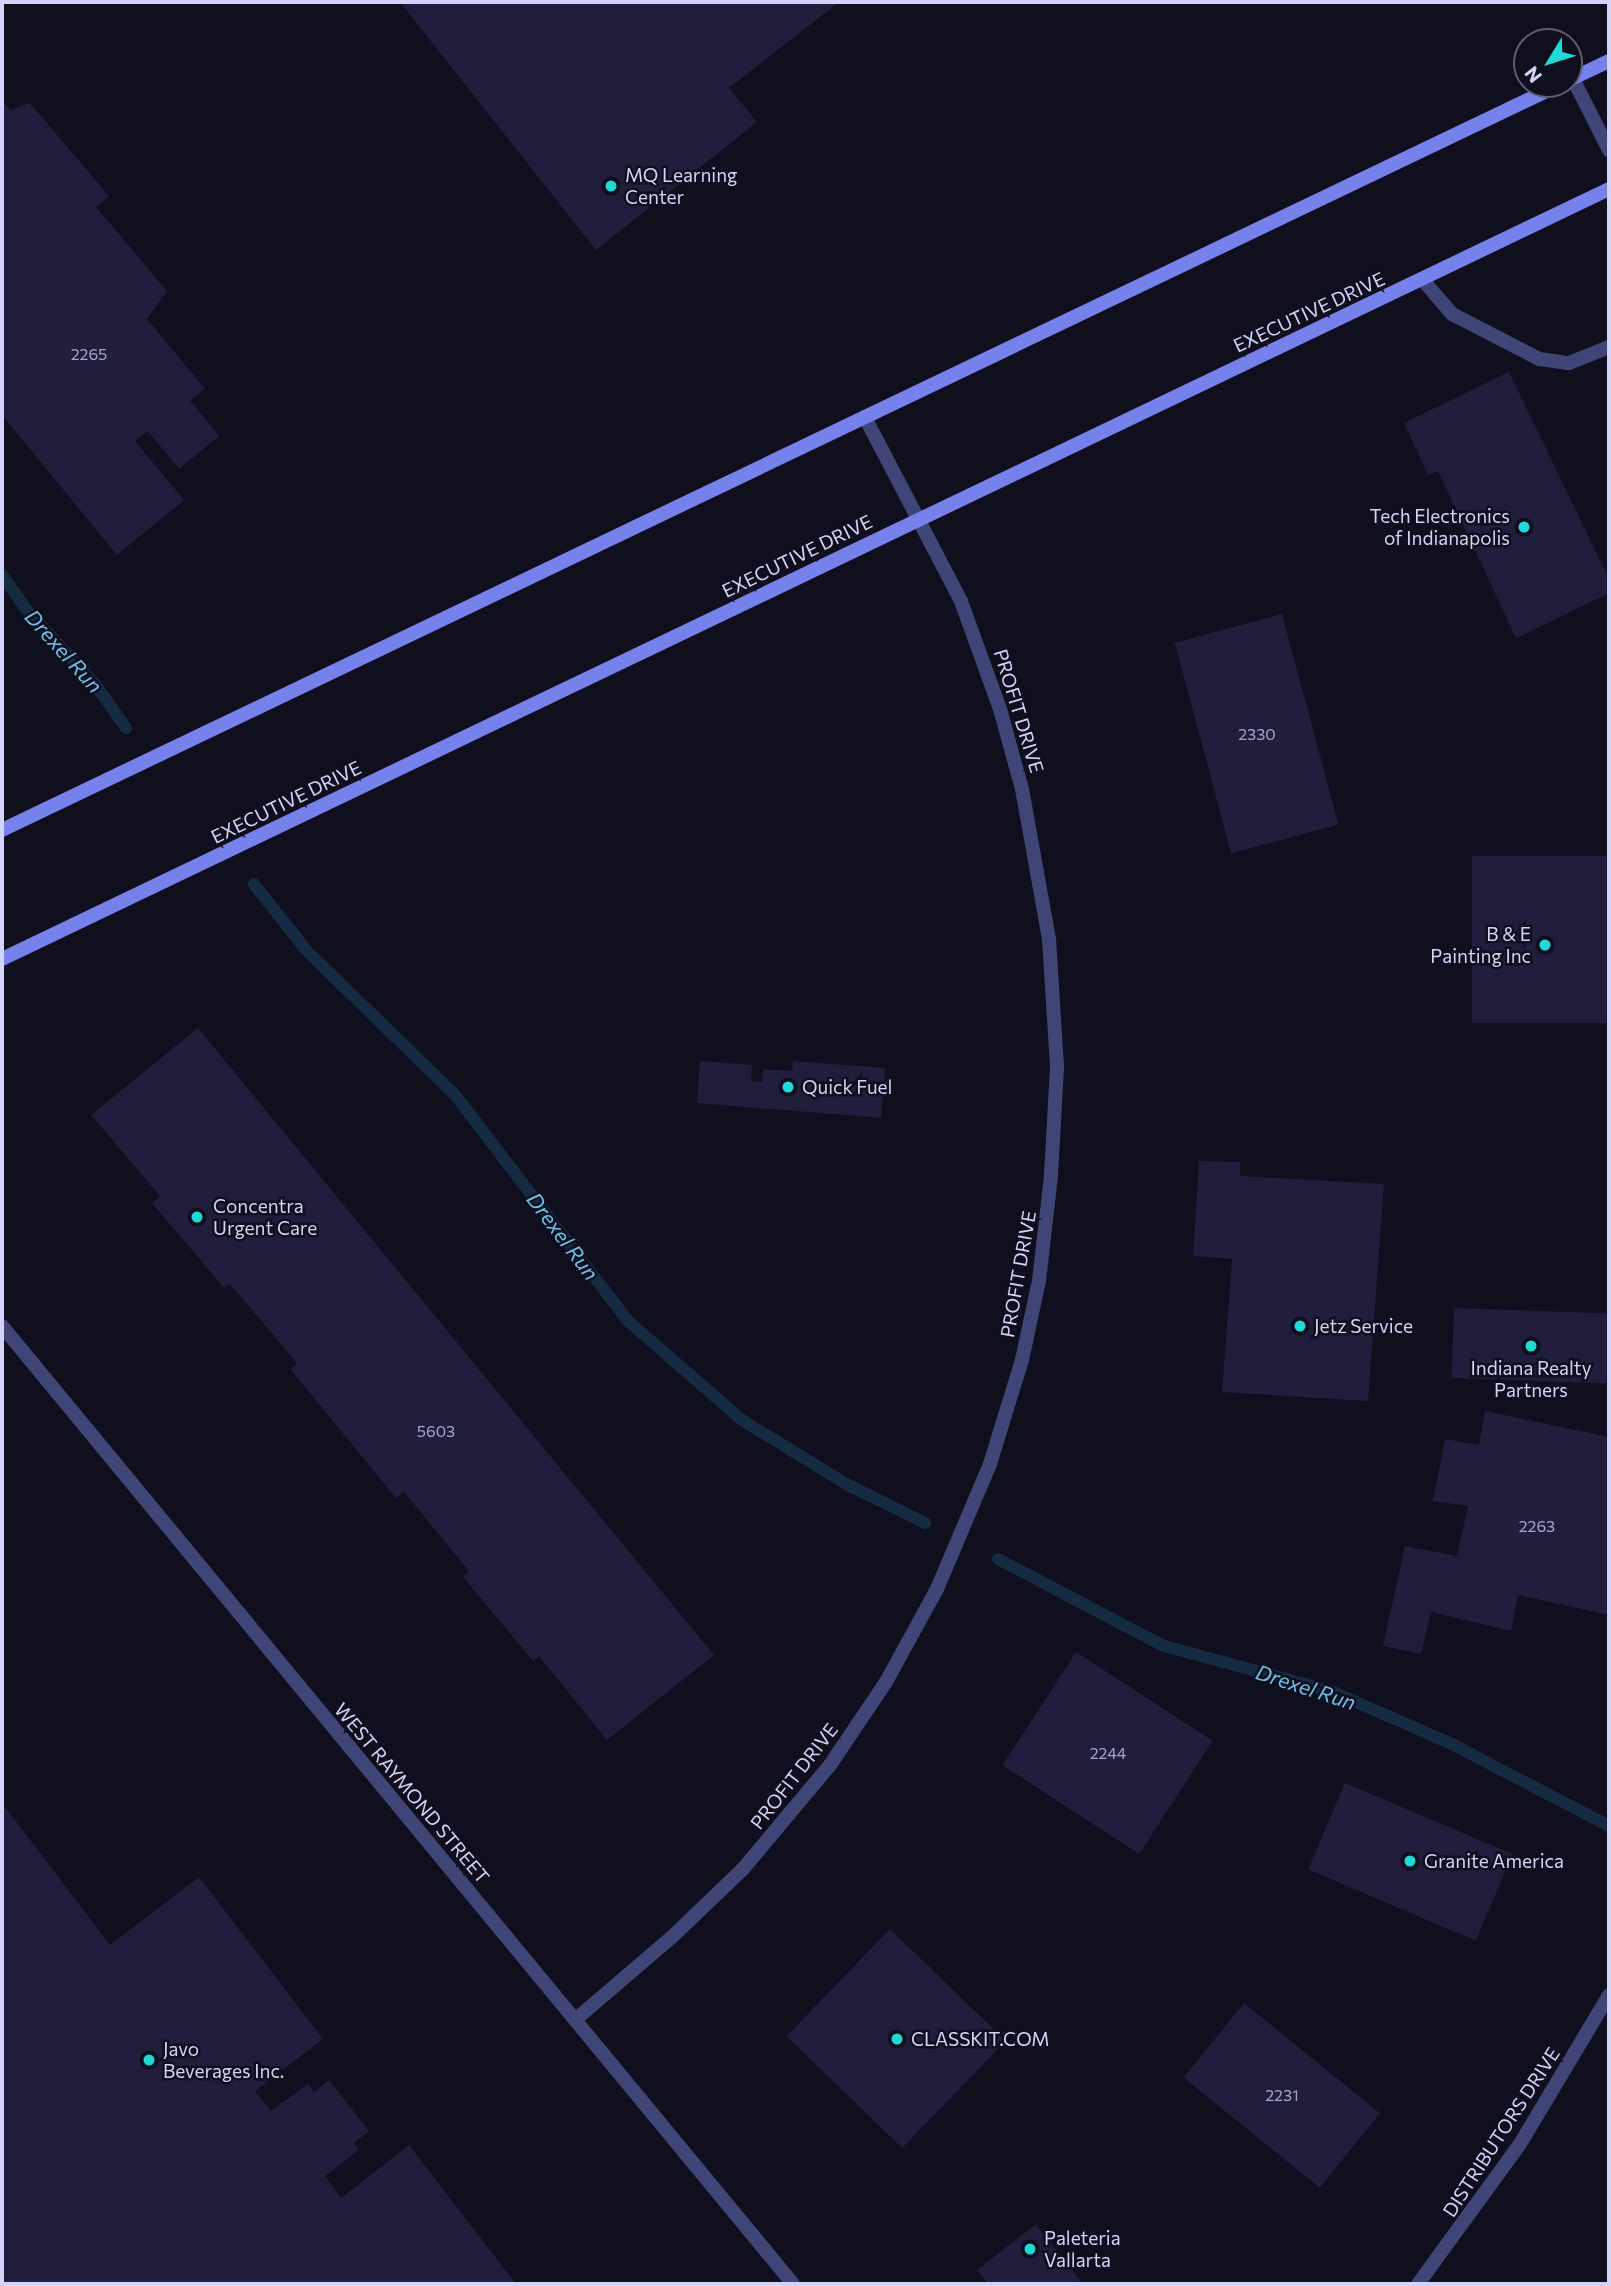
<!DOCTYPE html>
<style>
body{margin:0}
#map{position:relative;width:1611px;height:2286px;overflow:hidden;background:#100f1e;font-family:Commissioner,sans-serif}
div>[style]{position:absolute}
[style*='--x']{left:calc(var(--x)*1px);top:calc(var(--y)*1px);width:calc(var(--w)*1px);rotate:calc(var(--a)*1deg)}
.stream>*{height:12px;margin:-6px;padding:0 6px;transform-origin:6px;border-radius:6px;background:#152b42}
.building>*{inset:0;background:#201e3c;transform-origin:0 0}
.lane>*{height:14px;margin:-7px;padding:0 7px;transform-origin:7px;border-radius:7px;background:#404577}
.street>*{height:14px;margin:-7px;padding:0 7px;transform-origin:7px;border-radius:7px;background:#404577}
.secondary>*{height:14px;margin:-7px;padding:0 7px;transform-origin:7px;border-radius:7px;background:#7681ec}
.dots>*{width:19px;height:19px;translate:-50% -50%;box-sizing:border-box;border:4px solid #100f1e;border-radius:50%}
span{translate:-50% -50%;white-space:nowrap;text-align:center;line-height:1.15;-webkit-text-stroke:5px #100f1e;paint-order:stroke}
.number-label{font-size:16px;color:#a6a6ca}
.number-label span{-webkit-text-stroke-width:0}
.poi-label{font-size:19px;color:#d2d3f9}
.left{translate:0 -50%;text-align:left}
.right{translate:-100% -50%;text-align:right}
.street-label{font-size:19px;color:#d2d3f9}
.water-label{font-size:21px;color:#6ec0eb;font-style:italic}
.frame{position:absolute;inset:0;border:4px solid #d2d3f9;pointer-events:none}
.north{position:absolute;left:1513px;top:28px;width:70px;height:70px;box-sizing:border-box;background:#100f1e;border:2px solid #5e5d76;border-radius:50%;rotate:232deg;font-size:19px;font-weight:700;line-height:28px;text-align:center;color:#d2d3f9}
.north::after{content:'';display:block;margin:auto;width:24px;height:32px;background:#1ed9d6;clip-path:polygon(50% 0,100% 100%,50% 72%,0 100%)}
</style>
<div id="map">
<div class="stream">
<div style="--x:2;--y:575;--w:42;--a:54.8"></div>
<div style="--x:26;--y:609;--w:102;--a:47.4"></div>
<div style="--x:95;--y:684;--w:54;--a:54.8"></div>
<div style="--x:254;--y:884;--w:85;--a:51.7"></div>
<div style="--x:307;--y:951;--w:208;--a:44.2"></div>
<div style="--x:456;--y:1096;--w:283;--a:52.6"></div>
<div style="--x:628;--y:1321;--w:151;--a:41"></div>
<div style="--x:742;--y:1420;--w:124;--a:31.5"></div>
<div style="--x:848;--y:1485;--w:86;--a:26.3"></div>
<div style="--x:998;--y:1559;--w:187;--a:27.7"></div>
<div style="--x:1164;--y:1646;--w:173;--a:15.1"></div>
<div style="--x:1331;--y:1691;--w:132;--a:23.7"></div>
<div style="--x:1452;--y:1744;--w:177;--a:27.6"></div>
</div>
<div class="building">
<div style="clip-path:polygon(400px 2px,839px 2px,729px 88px,757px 122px,596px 250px)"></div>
<div style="clip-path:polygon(2px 99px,10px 110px,30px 103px,109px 196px,96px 207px,167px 291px,147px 319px,205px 389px,190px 400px,219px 436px,179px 469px,148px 431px,135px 441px,184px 500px,117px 555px,2px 415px)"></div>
<div style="clip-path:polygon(1509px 372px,1609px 579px,1609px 593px,1516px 638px,1438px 471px,1428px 475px,1404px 423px)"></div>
<div style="left:1282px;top:614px;width:218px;height:111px;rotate:75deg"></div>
<div style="left:1609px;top:856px;width:167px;height:137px;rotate:90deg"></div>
<div style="clip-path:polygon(198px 1028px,714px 1655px,607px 1740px,539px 1656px,533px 1661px,463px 1577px,469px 1571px,404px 1492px,396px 1498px,291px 1370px,297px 1363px,230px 1284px,224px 1288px,152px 1203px,160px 1196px,91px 1115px)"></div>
<div style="clip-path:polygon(700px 1061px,752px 1065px,751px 1081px,762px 1082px,763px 1069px,792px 1071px,793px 1061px,885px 1068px,881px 1118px,697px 1103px)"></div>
<div style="clip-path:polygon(1199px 1161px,1240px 1162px,1240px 1176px,1384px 1184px,1368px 1401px,1222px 1392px,1232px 1259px,1193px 1256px)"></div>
<div style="left:1454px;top:1308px;width:155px;height:70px;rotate:2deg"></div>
<div style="clip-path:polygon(1485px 1411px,1609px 1437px,1609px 1615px,1518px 1595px,1511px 1631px,1431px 1612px,1421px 1654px,1383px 1646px,1405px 1546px,1457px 1556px,1468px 1506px,1433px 1501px,1445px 1439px,1479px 1445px)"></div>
<div style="left:1076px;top:1652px;width:163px;height:135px;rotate:33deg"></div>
<div style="left:1345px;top:1783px;width:182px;height:94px;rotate:23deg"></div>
<div style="clip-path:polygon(2px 1803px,110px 1945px,199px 1877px,323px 2039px,255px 2091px,271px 2111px,308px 2084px,314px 2092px,329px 2080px,369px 2131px,354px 2143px,359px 2150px,325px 2176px,341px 2198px,409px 2145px,516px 2284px,2px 2284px)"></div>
<div style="left:890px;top:1929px;width:161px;height:149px;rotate:44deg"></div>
<div style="left:1244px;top:2003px;width:175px;height:96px;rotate:39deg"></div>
<div style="clip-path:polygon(1036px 2224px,1083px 2284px,988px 2284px,977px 2270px)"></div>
</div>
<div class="lane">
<div style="--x:1422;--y:279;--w:46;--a:49.4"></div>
<div style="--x:1452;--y:314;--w:98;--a:27.3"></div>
<div style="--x:1539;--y:359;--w:30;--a:8"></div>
<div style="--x:1569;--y:363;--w:43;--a:-21.8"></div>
</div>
<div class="street">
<div style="--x:1573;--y:79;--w:80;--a:63.1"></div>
<div style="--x:2;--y:1326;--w:1242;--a:50.45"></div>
<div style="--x:575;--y:2020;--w:128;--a:-40.6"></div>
<div style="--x:672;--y:1937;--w:98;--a:-43.8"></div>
<div style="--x:743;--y:1869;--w:136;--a:-50.1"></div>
<div style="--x:830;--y:1765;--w:100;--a:-56"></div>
<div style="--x:886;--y:1682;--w:106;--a:-61.3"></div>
<div style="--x:937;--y:1589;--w:136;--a:-67"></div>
<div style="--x:990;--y:1464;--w:109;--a:-72.9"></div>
<div style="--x:1022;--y:1360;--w:81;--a:-77.9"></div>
<div style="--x:1039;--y:1281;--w:107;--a:-83.5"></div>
<div style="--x:1051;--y:1175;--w:109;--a:-86.8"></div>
<div style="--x:1057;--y:1066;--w:127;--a:-93.6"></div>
<div style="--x:1049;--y:939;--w:152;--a:-100.2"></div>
<div style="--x:1022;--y:789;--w:83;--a:-105.4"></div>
<div style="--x:1000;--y:709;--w:115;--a:-109.9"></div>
<div style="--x:961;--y:601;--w:208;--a:-117.6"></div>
<div style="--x:1418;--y:2284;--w:173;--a:-53.9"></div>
<div style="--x:1520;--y:2144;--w:174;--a:-59.1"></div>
</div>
<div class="secondary">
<div style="--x:1569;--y:80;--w:44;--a:-25.4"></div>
<div style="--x:2;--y:830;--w:1728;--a:-25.57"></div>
<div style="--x:2;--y:959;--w:1782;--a:-25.6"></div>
</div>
<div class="dots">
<div style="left:611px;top:186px;background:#1ed9d6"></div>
<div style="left:1524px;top:527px;background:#1ed9d6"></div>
<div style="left:1545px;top:945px;background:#1ed9d6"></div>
<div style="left:788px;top:1087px;background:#1ed9d6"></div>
<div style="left:197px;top:1217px;background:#1ed9d6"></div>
<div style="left:1300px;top:1326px;background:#1ed9d6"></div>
<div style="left:1531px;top:1346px;background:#1ed9d6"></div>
<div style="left:1410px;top:1861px;background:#1ed9d6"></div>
<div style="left:897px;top:2039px;background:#1ed9d6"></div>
<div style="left:149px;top:2060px;background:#1ed9d6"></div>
<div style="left:1030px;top:2249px;background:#1ed9d6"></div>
</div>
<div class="number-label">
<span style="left:89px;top:354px">2265</span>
<span style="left:1257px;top:734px">2330</span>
<span style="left:436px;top:1431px">5603</span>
<span style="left:1537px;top:1526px">2263</span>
<span style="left:1108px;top:1753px">2244</span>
<span style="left:1282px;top:2095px">2231</span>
</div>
<div class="poi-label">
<span class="left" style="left:625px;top:186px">MQ Learning<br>Center</span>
<span class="right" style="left:1510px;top:527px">Tech Electronics<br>of Indianapolis</span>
<span class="right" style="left:1531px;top:945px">B &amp; E<br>Painting Inc</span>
<span class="left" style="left:802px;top:1087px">Quick Fuel</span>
<span class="left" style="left:213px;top:1217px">Concentra<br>Urgent Care</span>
<span class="left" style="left:1314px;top:1326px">Jetz Service</span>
<span style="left:1531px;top:1379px">Indiana Realty<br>Partners</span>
<span class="left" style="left:1424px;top:1861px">Granite America</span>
<span class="left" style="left:911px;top:2039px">CLASSKIT.COM</span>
<span class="left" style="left:163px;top:2060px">Javo<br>Beverages Inc.</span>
<span class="left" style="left:1044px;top:2249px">Paleteria<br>Vallarta</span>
</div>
<div class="street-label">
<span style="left:1309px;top:312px;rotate:-25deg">EXECUTIVE DRIVE</span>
<span style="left:797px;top:556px;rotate:-26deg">EXECUTIVE DRIVE</span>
<span style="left:1019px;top:711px;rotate:73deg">PROFIT DRIVE</span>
<span style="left:286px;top:802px;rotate:-26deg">EXECUTIVE DRIVE</span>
<span style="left:1018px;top:1274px;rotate:-80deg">PROFIT DRIVE</span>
<span style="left:794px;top:1776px;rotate:-52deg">PROFIT DRIVE</span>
<span style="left:412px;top:1793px;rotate:50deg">WEST RAYMOND STREET</span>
<span style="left:1501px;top:2132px;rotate:-57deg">DISTRIBUTORS DRIVE</span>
</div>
<div class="water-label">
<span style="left:64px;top:651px;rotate:48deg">Drexel Run</span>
<span style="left:563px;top:1236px;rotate:53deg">Drexel Run</span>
<span style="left:1306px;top:1687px;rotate:18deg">Drexel Run</span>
</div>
<div class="frame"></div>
<div class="north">N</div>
</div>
